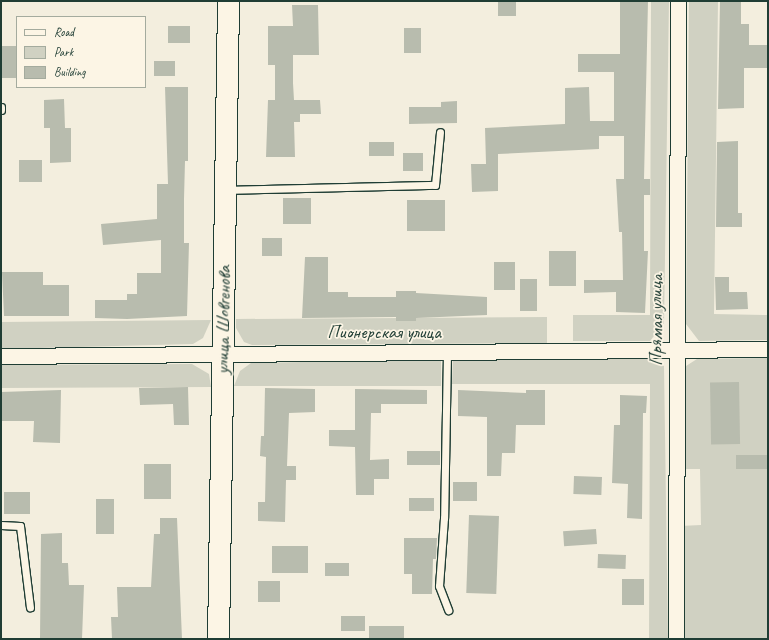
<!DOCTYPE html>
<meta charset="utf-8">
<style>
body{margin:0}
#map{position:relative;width:769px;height:640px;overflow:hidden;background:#f3eede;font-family:Caveat,sans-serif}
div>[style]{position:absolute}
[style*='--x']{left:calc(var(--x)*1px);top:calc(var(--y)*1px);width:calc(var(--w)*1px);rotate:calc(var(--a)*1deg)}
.green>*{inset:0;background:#d0d1c2}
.building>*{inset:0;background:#b8bcae;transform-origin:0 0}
.roads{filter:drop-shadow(1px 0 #1f3d34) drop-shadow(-1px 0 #1f3d34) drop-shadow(0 1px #1f3d34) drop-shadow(0 -1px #1f3d34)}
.service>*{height:7px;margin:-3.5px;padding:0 3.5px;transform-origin:3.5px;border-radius:3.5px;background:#fcf5e5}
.minor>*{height:15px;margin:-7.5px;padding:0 7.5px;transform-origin:7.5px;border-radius:7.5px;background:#fcf5e5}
.secondary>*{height:21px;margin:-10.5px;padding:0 10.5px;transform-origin:10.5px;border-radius:10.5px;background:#fcf5e5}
span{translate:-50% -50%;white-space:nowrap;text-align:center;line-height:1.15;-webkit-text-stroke:3.5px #fcf5e5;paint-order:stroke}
.street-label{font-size:19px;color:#1f3d34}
.frame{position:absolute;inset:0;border:2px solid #1f3d34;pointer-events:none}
.legend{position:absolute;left:16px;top:16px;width:130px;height:72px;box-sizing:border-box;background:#fcf5e5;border:1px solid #a4ab9e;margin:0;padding:5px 7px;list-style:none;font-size:12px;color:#1f3d34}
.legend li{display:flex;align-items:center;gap:8px;height:20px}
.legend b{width:20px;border:1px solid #a4ab9e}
</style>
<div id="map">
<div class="green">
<div style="clip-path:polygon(651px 1px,669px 1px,664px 323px,650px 341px,573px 341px,573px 315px,650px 315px)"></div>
<div style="clip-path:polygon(689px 1px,718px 1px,714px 314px,768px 315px,768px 340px,699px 341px,686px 324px)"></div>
<div style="clip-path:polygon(547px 317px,547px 343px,252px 345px,244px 342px,236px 328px,236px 319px)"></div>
<div style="clip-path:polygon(211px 320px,203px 338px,193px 344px,1px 349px,1px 322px)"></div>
<div style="clip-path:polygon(453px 357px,652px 359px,664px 366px,668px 639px,649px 639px,650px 384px,452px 384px)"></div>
<div style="clip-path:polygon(768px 358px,768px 639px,681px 639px,680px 526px,701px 525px,700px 469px,684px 469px,683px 373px,686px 366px,697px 359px)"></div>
<div style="clip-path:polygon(441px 359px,441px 386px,234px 386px,240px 371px,251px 363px)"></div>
<div style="clip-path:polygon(192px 364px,209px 374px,211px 387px,1px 388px,1px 365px)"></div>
</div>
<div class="building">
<div style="left:498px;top:1px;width:18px;height:15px"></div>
<div style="clip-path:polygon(620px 1px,648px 1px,644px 179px,650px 179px,650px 195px,644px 195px,644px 251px,648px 251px,645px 313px,616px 312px,616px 292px,584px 293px,584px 280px,623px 280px,622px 232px,619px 232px,616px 179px,624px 179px,624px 136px,599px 136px,599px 149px,498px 154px,498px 191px,472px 192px,471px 164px,486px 164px,485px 128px,565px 124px,565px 88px,589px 87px,590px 121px,614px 121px,614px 72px,578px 72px,578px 54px,620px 54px)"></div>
<div style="clip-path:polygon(720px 1px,741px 1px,741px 24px,749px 24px,749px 45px,768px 45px,768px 68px,744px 68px,744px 108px,718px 109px)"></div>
<div style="clip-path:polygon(292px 5px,318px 5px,319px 55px,293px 55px,293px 83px,294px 100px,320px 100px,321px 114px,300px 114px,300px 122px,294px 122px,295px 157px,266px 157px,268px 100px,275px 100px,275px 65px,268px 65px,268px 26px,293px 26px)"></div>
<div style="left:168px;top:26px;width:22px;height:17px"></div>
<div style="left:404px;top:28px;width:17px;height:25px"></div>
<div style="left:17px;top:46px;width:32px;height:16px;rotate:90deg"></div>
<div style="left:154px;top:61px;width:21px;height:15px"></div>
<div style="clip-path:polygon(165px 87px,188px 87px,188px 161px,185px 161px,184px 199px,184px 243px,189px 243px,187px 316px,127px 319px,95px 318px,95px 300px,127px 300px,127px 294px,137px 294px,137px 273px,161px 273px,161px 240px,103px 245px,101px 224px,157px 219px,157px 184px,168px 184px)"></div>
<div style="clip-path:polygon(64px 99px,65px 128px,71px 128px,71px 162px,50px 163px,50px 128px,44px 128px,44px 100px)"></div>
<div style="clip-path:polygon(457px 101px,457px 123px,409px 124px,409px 107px,441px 107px,441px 102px)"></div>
<div style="clip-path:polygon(738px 141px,738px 213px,742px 213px,742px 227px,716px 227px,717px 142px)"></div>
<div style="left:369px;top:142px;width:25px;height:14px"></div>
<div style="left:403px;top:153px;width:20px;height:18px"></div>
<div style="left:19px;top:160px;width:23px;height:22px"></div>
<div style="left:283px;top:198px;width:28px;height:26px"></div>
<div style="left:407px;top:200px;width:38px;height:31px"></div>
<div style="left:262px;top:238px;width:20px;height:18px"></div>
<div style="left:549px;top:251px;width:27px;height:35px"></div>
<div style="clip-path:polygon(305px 257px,328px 257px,328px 292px,348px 292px,348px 297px,396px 297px,396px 291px,416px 291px,416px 293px,487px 297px,487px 315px,416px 318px,416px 321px,396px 321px,396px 317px,302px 318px)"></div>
<div style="left:494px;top:262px;width:21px;height:28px"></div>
<div style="clip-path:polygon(2px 272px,43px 272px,43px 285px,69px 285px,69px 316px,4px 316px)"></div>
<div style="clip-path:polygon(715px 277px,729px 277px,729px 292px,747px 292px,748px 309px,716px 310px)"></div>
<div style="left:520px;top:279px;width:17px;height:32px"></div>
<div style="left:739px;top:382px;width:62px;height:29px;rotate:89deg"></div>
<div style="clip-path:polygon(188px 387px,189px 425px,174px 425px,173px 404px,140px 405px,139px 388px)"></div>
<div style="clip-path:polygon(265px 388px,315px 389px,315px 412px,289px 413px,287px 466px,296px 466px,296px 480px,286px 480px,285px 522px,258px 521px,258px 502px,265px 502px,266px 457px,260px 456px,261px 436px,264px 436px)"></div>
<div style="clip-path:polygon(355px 389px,427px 390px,427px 404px,381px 404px,381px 413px,371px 413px,370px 460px,389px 459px,389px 479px,374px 479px,374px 495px,356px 495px,355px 447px,329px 446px,329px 430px,355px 430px)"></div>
<div style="clip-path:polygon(61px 390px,60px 443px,33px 442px,34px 421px,1px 421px,1px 392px)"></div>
<div style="clip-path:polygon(458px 390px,526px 393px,526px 390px,545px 390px,545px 425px,516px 425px,515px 453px,502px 453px,501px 476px,487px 476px,487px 417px,458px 416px)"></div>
<div style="clip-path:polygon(620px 395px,647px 396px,646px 413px,643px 413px,642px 519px,627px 518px,628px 484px,612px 483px,614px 425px,620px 425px)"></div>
<div style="left:407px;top:451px;width:33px;height:14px"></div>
<div style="left:736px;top:455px;width:32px;height:14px"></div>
<div style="left:144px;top:464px;width:27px;height:35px"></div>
<div style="left:574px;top:476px;width:28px;height:18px;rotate:2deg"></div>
<div style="left:453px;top:482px;width:24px;height:19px"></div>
<div style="left:4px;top:492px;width:26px;height:22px"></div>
<div style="left:409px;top:498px;width:25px;height:13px"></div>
<div style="left:96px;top:499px;width:18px;height:35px"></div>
<div style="left:469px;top:515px;width:30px;height:78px;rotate:2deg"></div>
<div style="clip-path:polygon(160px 518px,177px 518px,182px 639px,112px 639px,111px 617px,118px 617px,117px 587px,151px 587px,154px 534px,160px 534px)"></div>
<div style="left:596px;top:529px;width:15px;height:33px;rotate:86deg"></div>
<div style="clip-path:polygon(62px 533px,62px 563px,68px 563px,69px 585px,84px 585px,82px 639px,40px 639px,41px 534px)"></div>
<div style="clip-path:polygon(404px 538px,437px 538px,436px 559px,433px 559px,432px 594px,412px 594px,412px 574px,404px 574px)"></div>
<div style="left:272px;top:546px;width:36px;height:27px"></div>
<div style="left:598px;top:554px;width:28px;height:14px;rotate:2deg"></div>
<div style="left:325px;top:563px;width:24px;height:13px"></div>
<div style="left:622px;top:579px;width:22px;height:26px"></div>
<div style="left:258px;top:581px;width:22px;height:21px"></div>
<div style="left:341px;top:616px;width:24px;height:15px"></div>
<div style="left:369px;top:626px;width:35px;height:13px"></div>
</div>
<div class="roads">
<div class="service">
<div style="--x:1;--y:110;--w:3;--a:-90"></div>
<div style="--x:226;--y:190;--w:209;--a:-1.4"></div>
<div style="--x:435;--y:185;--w:53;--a:-84.6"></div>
<div style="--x:447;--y:353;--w:165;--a:91"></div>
<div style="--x:444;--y:518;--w:68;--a:94.2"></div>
<div style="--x:439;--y:586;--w:26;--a:69"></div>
<div style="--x:1;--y:525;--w:19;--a:3"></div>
<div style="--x:20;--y:526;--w:82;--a:83"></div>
</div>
<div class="minor">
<div style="--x:1;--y:356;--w:767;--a:-0.52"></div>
<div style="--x:676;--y:639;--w:638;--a:-89.82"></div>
</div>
<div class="secondary">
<div style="--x:218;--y:639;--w:638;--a:-89.1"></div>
</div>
</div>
<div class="street-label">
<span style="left:224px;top:320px;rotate:-89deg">улица Шовгенова</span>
<span style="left:657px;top:320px;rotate:-90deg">Прямая улица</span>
<span style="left:384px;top:333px">Пионерская улица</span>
</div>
<div class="frame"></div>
<ul class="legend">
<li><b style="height:5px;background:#fcf5e5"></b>Road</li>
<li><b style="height:11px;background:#d0d1c2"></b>Park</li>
<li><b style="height:11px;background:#b8bcae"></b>Building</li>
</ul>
</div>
